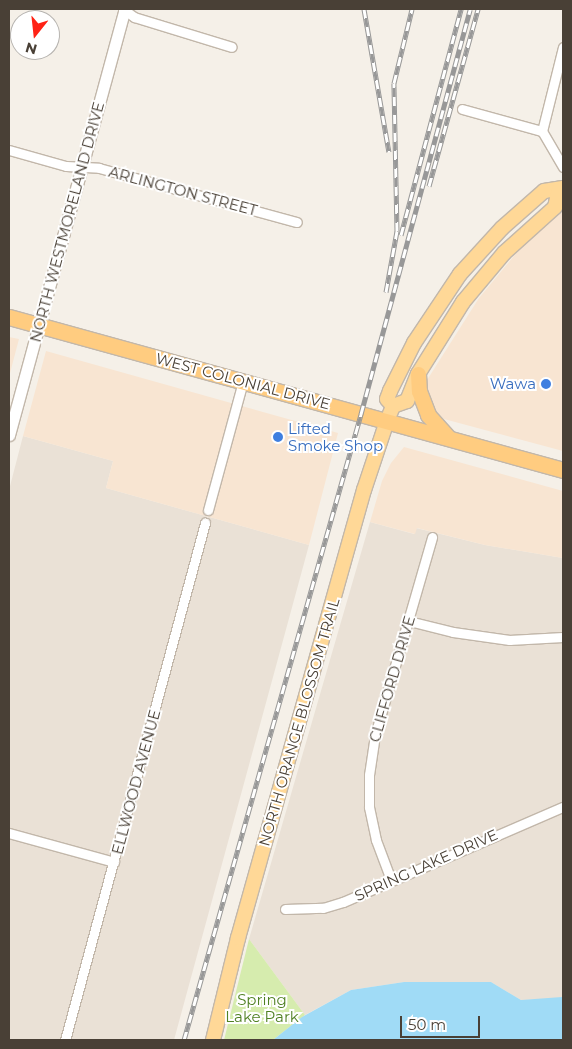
<!DOCTYPE html>
<style>
body{margin:0}
#map{position:relative;width:572px;height:1049px;overflow:hidden;background:#f5f0e8;font-family:Montserrat,sans-serif}
div>[style]{position:absolute}
[style*='--x']{left:calc(var(--x)*1px);top:calc(var(--y)*1px);width:calc(var(--w)*1px);rotate:calc(var(--a)*1deg)}
.residential>*{inset:0;background:#eae1d6}
.commercial>*{inset:0;background:#f8e5d2}
.green>*{inset:0;background:#d6ecae}
.water>*{inset:0;background:#a0dbf6}
.roads{filter:drop-shadow(1px 0 #c2b7aa) drop-shadow(-1px 0 #c2b7aa) drop-shadow(0 1px #c2b7aa) drop-shadow(0 -1px #c2b7aa)}
.minor>*{height:9px;margin:-4.5px;padding:0 4.5px;transform-origin:4.5px;border-radius:4.5px;background:#fff}
.tertiary>*{height:11px;margin:-5.5px;padding:0 5.5px;transform-origin:5.5px;border-radius:5.5px;background:#fff}
.primary>*{height:14px;margin:-7px;padding:0 7px;transform-origin:7px;border-radius:7px;background:#ffd897}
.trunk>*{height:15px;margin:-7.5px;padding:0 7.5px;transform-origin:7.5px;border-radius:7.5px;background:#ffcc80}
.rail>*{height:5px;margin-top:-2.5px;transform-origin:0;background:repeating-linear-gradient(90deg,#fff 0 9px,#989898 0 18px);box-sizing:border-box;border-block:1px solid #989898}
.dots>*{width:14px;height:14px;translate:-50% -50%;box-sizing:border-box;border:2px solid #fff;border-radius:50%}
span{translate:-50% -50%;white-space:nowrap;text-align:center;line-height:1.15;-webkit-text-stroke:4px #fff;paint-order:stroke}
.street-label{font-size:15px;color:#494036}
.shop-label{font-size:15px;color:#366cbe}
.right{translate:-100% -50%;text-align:right}
.left{translate:0 -50%;text-align:left}
.park-label{font-size:15px;color:#508124}
.frame{position:absolute;inset:0;border:10px solid #494036;pointer-events:none}
.north{position:absolute;left:10px;top:10px;width:50px;height:50px;box-sizing:border-box;background:#fff;border:1px solid #b6b3af;border-radius:50%;rotate:196deg;font-size:14px;font-weight:700;line-height:20px;text-align:center;color:#494036}
.north::after{content:'';display:block;margin:auto;width:18px;height:22px;background:#ff2215;clip-path:polygon(50% 0,100% 100%,50% 72%,0 100%)}
.scale{position:absolute;left:400px;top:1016px;width:80px;height:22px;box-sizing:border-box;border:2px solid #494036;border-top:0;padding-left:6px;font-size:15px;line-height:18px;white-space:nowrap;color:#494036;-webkit-text-stroke:4px #fff;paint-order:stroke}
</style>
<div id="map">
<div class="residential">
<div style="clip-path:polygon(23px 436px,113px 461px,106px 488px,309px 545px,174px 1040px,9px 1040px,9px 490px)"></div>
<div style="clip-path:polygon(370px 522px,414px 534px,416px 528px,485px 545px,563px 558px,563px 999px,521px 1000px,491px 982px,404px 982px,351px 990px,305px 1015px,249px 939px)"></div>
</div>
<div class="commercial">
<div style="clip-path:polygon(563px 211px,563px 451px,444px 419px,431px 408px,424px 396px,427px 380px,479px 298px,533px 233px)"></div>
<div style="clip-path:polygon(9px 337px,19px 339px,9px 377px)"></div>
<div style="clip-path:polygon(46px 351px,338px 433px,309px 545px,106px 488px,113px 461px,23px 436px)"></div>
<div style="clip-path:polygon(404px 447px,563px 491px,563px 558px,485px 545px,417px 528px,415px 534px,370px 522px,382px 481px,391px 463px)"></div>
</div>
<div class="green">
<div style="clip-path:polygon(249px 939px,305px 1015px,273px 1040px,224px 1040px)"></div>
</div>
<div class="water">
<div style="clip-path:polygon(404px 982px,491px 982px,521px 1000px,562px 997px,563px 1040px,273px 1040px,302px 1017px,351px 990px)"></div>
</div>
<div class="roads">
<div class="minor">
<div style="--x:123;--y:9;--w:14;--a:36"></div>
<div style="--x:134;--y:17;--w:102;--a:17"></div>
<div style="--x:563;--y:47;--w:87;--a:104"></div>
<div style="--x:542;--y:131;--w:42;--a:59.7"></div>
<div style="--x:462;--y:109;--w:83;--a:15.4"></div>
<div style="--x:9;--y:150;--w:59;--a:15.7"></div>
<div style="--x:66;--y:166;--w:33;--a:3"></div>
<div style="--x:99;--y:168;--w:205;--a:15.3"></div>
<div style="--x:208;--y:510;--w:134;--a:-74.8"></div>
<div style="--x:409;--y:621;--w:45;--a:14"></div>
<div style="--x:453;--y:632;--w:57;--a:8.1"></div>
<div style="--x:509;--y:640;--w:54;--a:-3.2"></div>
<div style="--x:9;--y:833;--w:109;--a:15.4"></div>
<div style="--x:391;--y:880;--w:43;--a:-110.6"></div>
<div style="--x:376;--y:840;--w:34;--a:-102"></div>
<div style="--x:369;--y:807;--w:32;--a:-90"></div>
<div style="--x:369;--y:775;--w:40;--a:-81.5"></div>
<div style="--x:375;--y:735;--w:206;--a:-73.9"></div>
<div style="--x:285;--y:909;--w:38;--a:-2"></div>
<div style="--x:323;--y:908;--w:21;--a:-17"></div>
<div style="--x:343;--y:902;--w:240;--a:-23.4"></div>
<div style="--x:65;--y:1040;--w:536;--a:-74.85"></div>
</div>
<div class="tertiary">
<div style="--x:9;--y:435;--w:442;--a:-74.8"></div>
</div>
<div class="primary">
<div style="--x:393;--y:406;--w:9;--a:-131"></div>
<div style="--x:387;--y:399;--w:9;--a:-69"></div>
<div style="--x:390;--y:391;--w:54;--a:-63.4"></div>
<div style="--x:414;--y:343;--w:83;--a:-56.3"></div>
<div style="--x:460;--y:274;--w:62;--a:-47.6"></div>
<div style="--x:502;--y:228;--w:56;--a:-41.4"></div>
<div style="--x:544;--y:191;--w:19;--a:-9"></div>
<div style="--x:213;--y:1040;--w:105;--a:-76.2"></div>
<div style="--x:238;--y:938;--w:465;--a:-74.3"></div>
<div style="--x:364;--y:490;--w:73;--a:-71.6"></div>
<div style="--x:387;--y:421;--w:16;--a:-68"></div>
<div style="--x:393;--y:406;--w:15;--a:-20"></div>
<div style="--x:407;--y:401;--w:29;--a:-68"></div>
<div style="--x:418;--y:374;--w:85;--a:-58"></div>
<div style="--x:463;--y:302;--w:64;--a:-50.1"></div>
<div style="--x:504;--y:253;--w:69;--a:-42"></div>
<div style="--x:555;--y:207;--w:17;--a:-77"></div>
</div>
<div class="trunk">
<div style="--x:9;--y:317;--w:575;--a:15.44"></div>
<div style="--x:418;--y:374;--w:17;--a:87"></div>
<div style="--x:419;--y:391;--w:26;--a:69"></div>
<div style="--x:428;--y:415;--w:30;--a:48"></div>
</div>
</div>
<div class="rail">
<div style="--x:364;--y:9;--w:145;--a:80.1"></div>
<div style="--x:429;--y:186;--w:184;--a:-74.5"></div>
<div style="--x:401;--y:235;--w:234;--a:-75.1"></div>
<div style="--x:386;--y:292;--w:62;--a:-79.8"></div>
<div style="--x:397;--y:231;--w:148;--a:-91.2"></div>
<div style="--x:394;--y:83;--w:76;--a:-76.3"></div>
<div style="--x:184;--y:1040;--w:651;--a:-74.21"></div>
<div style="--x:361;--y:414;--w:419;--a:-74.9"></div>
</div>
<div class="dots">
<div style="left:546px;top:384px;background:#3f7fe0"></div>
<div style="left:278px;top:437px;background:#3f7fe0"></div>
</div>
<div class="street-label">
<span style="left:183px;top:191px;rotate:15deg">ARLINGTON STREET</span>
<span style="left:67px;top:222px;rotate:-75deg">NORTH WESTMORELAND DRIVE</span>
<span style="left:243px;top:381px;rotate:15deg">WEST COLONIAL DRIVE</span>
<span style="left:392px;top:679px;rotate:-74deg">CLIFFORD DRIVE</span>
<span style="left:299px;top:722px;rotate:-74deg">NORTH ORANGE BLOSSOM TRAIL</span>
<span style="left:136px;top:782px;rotate:-75deg">ELLWOOD AVENUE</span>
<span style="left:426px;top:865px;rotate:-24deg">SPRING LAKE DRIVE</span>
</div>
<div class="shop-label">
<span class="right" style="left:536px;top:384px">Wawa</span>
<span class="left" style="left:288px;top:437px">Lifted<br>Smoke Shop</span>
</div>
<div class="park-label">
<span style="left:262px;top:1008px">Spring<br>Lake Park</span>
</div>
<div class="frame"></div>
<div class="north">N</div>
<div class="scale">50 m</div>
</div>
